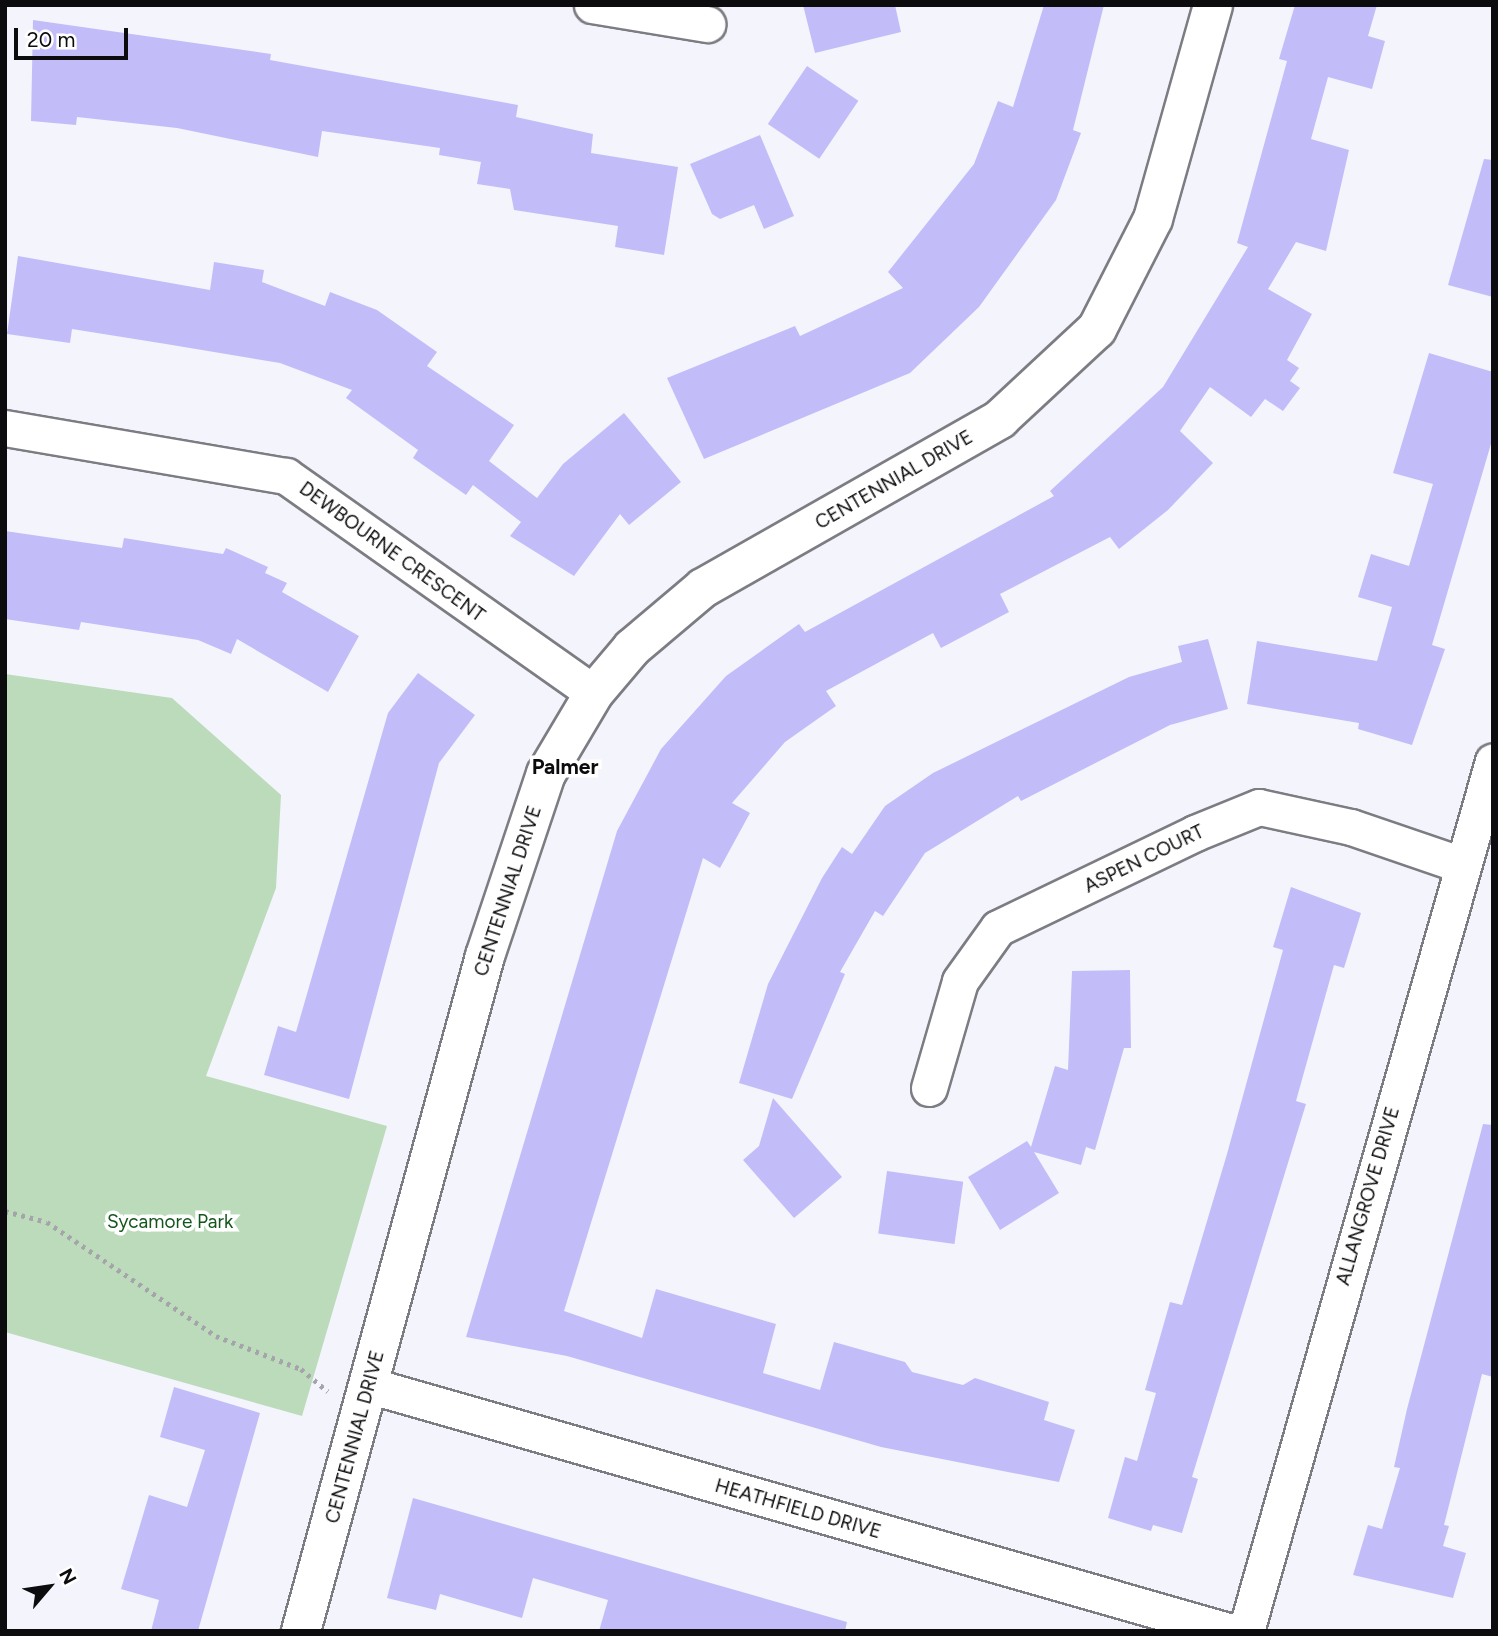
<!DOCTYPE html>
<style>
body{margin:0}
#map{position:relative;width:1498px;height:1636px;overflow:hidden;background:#f4f4fd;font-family:Figtree,sans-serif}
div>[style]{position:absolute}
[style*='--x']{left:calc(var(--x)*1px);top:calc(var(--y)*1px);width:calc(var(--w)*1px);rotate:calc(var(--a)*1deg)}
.green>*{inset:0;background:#bcdbbb}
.building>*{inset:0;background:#c2bdf8;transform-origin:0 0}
.path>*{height:4.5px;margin-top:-2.25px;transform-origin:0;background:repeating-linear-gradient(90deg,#a4a4aa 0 3.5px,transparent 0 8.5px)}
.roads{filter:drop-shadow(2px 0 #7c7c83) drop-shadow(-2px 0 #7c7c83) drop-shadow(0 2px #7c7c83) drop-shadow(0 -2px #7c7c83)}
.street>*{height:35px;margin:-17.5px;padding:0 17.5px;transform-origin:17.5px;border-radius:17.5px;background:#fff}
.secondary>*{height:38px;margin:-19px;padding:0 19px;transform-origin:19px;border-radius:19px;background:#fff}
span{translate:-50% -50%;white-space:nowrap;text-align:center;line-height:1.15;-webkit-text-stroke:7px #fff;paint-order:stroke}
.street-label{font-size:19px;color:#0c0c0e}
.park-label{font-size:19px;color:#12561b}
.neighbourhood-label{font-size:21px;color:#0c0c0e;font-weight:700}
.frame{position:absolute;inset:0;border:7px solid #0c0c0e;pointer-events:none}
.north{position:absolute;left:14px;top:1552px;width:70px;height:70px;-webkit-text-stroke:5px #fff;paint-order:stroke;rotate:61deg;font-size:19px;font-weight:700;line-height:28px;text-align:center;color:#0c0c0e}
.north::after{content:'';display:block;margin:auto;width:24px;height:32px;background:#0c0c0e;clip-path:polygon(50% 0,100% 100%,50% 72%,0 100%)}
.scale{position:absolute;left:14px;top:28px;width:114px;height:32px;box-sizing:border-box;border:4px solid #0c0c0e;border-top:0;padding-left:9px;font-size:21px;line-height:24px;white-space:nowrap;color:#0c0c0e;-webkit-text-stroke:5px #fff;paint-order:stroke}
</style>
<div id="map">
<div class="green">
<div style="clip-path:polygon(5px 674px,172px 698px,281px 795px,276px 888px,206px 1076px,387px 1126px,302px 1416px,5px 1332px)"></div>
</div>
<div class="building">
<div style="clip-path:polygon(803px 5px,895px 5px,901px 32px,815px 53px)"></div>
<div style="clip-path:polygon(1044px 5px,1104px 5px,1073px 130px,1081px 133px,1056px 200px,979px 307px,910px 373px,704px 459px,667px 378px,795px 326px,800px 336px,903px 288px,888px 272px,974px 164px,998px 101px,1013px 107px)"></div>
<div style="clip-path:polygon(1295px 5px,1377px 5px,1368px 36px,1385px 41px,1372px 89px,1328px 77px,1311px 139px,1349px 150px,1326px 251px,1296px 242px,1268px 289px,1312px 314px,1287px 360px,1299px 368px,1290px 381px,1300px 388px,1283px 411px,1265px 399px,1251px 417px,1210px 387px,1180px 431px,1213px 463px,1168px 510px,1119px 549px,1110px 537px,1000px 594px,1009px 612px,941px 648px,933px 633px,826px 691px,836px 706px,785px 742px,732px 803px,750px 813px,720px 868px,703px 858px,564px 1311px,642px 1338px,656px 1289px,776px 1324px,763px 1373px,820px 1390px,834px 1342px,905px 1362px,912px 1372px,963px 1385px,975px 1378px,1049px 1402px,1044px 1420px,1075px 1430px,1059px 1482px,881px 1447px,567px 1356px,466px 1337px,617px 831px,661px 749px,726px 676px,799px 624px,805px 632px,1054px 496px,1050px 491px,1163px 387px,1248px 247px,1237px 243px,1287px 61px,1279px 59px)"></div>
<div style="clip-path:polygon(33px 20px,271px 54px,270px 60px,518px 105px,516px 117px,593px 134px,591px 153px,678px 167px,664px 255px,615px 247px,618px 226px,514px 210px,510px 189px,477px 184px,481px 162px,439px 155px,440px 148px,322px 131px,318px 157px,177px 128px,77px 117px,76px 125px,31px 121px)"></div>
<div style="left:807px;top:66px;width:62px;height:70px;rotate:34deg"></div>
<div style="clip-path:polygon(760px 135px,794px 216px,764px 229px,754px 205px,720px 219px,712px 214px,690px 164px)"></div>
<div style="clip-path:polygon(1484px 159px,1493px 160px,1493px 297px,1448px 285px)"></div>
<div style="clip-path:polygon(18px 256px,210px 290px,214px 262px,264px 270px,262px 282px,325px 306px,330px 292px,377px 310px,437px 352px,427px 366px,514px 425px,489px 461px,537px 498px,563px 464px,624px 413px,681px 482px,629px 525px,620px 514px,574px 576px,510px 536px,521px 522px,473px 485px,466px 495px,413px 458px,418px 450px,346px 398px,352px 390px,280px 363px,166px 344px,72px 329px,70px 343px,7px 334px)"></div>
<div style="clip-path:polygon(1429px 353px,1493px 372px,1493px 437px,1432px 645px,1445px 649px,1412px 745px,1358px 729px,1359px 723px,1247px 704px,1257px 641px,1377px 661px,1392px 607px,1358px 597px,1371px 554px,1409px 566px,1433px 484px,1393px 473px)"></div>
<div style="clip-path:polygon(5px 531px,122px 548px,124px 538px,223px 554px,226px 548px,268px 567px,265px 573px,287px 583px,282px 592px,359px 636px,328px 692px,237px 639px,231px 654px,198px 640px,81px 622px,79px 630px,5px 619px)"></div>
<div style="clip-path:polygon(1208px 639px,1228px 709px,1170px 725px,1021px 801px,1018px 796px,925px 853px,883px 916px,875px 911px,840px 972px,845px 974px,792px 1099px,739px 1083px,768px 984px,822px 878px,842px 847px,852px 854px,885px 806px,933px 773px,1129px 677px,1182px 662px,1178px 646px)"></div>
<div style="clip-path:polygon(418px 673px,475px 715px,439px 763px,349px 1099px,264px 1075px,278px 1026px,296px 1032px,388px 713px)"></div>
<div style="clip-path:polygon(1291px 887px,1361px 913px,1344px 968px,1334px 965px,1296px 1101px,1306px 1104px,1192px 1477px,1198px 1479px,1182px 1533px,1153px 1525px,1151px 1531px,1108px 1518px,1125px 1457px,1137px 1461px,1156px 1393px,1145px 1390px,1170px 1302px,1182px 1305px,1227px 1154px,1283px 950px,1273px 947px)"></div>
<div style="clip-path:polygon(1130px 970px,1131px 1048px,1124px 1048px,1095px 1150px,1086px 1147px,1081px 1165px,1034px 1152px,1059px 1193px,1000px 1230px,968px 1177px,1027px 1141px,1031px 1147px,1055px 1066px,1068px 1070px,1072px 971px)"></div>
<div style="clip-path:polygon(773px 1098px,842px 1177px,794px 1218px,743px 1160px,759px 1146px)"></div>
<div style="clip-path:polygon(1483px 1124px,1493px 1125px,1493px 1377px,1482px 1374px,1444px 1525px,1449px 1526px,1443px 1546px,1466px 1553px,1453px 1598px,1353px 1575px,1368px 1525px,1382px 1529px,1400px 1468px,1394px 1467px,1407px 1409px)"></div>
<div style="left:887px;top:1171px;width:77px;height:63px;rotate:8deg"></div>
<div style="clip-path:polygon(174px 1387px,260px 1413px,198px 1631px,151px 1631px,159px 1600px,121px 1589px,149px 1495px,187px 1507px,205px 1450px,160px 1437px)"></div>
<div style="clip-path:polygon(413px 1498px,847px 1622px,845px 1631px,599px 1631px,608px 1600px,533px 1578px,522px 1618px,440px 1594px,436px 1610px,387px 1598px)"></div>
</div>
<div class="path">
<div style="--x:5;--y:1211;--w:43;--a:14.7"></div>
<div style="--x:47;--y:1222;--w:204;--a:34"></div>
<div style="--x:216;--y:1336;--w:91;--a:21.2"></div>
<div style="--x:301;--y:1369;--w:35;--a:40"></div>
</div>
<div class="roads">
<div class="street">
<div style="--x:592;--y:5;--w:117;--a:9.4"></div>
<div style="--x:5;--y:428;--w:285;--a:9.7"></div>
<div style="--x:286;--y:476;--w:377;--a:35.2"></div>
<div style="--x:929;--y:1088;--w:111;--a:-73.8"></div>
<div style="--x:960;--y:981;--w:65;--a:-54.4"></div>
<div style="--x:998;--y:928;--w:219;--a:-25.7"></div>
<div style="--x:1195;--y:833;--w:69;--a:-22.1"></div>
<div style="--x:1259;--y:807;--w:94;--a:12.3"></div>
<div style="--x:1351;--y:827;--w:117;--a:18.9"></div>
<div style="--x:368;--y:1385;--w:894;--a:15.96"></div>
<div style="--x:1246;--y:1631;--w:904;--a:-74.15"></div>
</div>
<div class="secondary">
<div style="--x:301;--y:1631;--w:700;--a:-74.75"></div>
<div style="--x:485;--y:956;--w:192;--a:-71.5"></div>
<div style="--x:546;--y:774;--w:94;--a:-59.3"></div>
<div style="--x:594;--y:693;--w:59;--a:-49.8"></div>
<div style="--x:632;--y:648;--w:93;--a:-40.2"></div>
<div style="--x:703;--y:588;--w:342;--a:-29.6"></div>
<div style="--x:1000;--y:419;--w:132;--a:-42.9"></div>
<div style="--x:1097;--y:329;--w:123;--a:-63"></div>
<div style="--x:1153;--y:219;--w:222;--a:-74.3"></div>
</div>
</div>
<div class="street-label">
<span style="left:894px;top:480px;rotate:-30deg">CENTENNIAL DRIVE</span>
<span style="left:392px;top:552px;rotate:36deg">DEWBOURNE CRESCENT</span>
<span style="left:1144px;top:859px;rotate:-26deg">ASPEN COURT</span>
<span style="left:508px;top:891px;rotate:-72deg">CENTENNIAL DRIVE</span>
<span style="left:1368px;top:1196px;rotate:-74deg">ALLANGROVE DRIVE</span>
<span style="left:355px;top:1437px;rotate:-75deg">CENTENNIAL DRIVE</span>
<span style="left:798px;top:1509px;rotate:16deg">HEATHFIELD DRIVE</span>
</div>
<div class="park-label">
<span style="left:170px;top:1222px">Sycamore Park</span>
</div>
<div class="neighbourhood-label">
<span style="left:565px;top:767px">Palmer</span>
</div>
<div class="frame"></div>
<div class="north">N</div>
<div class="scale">20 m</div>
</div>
